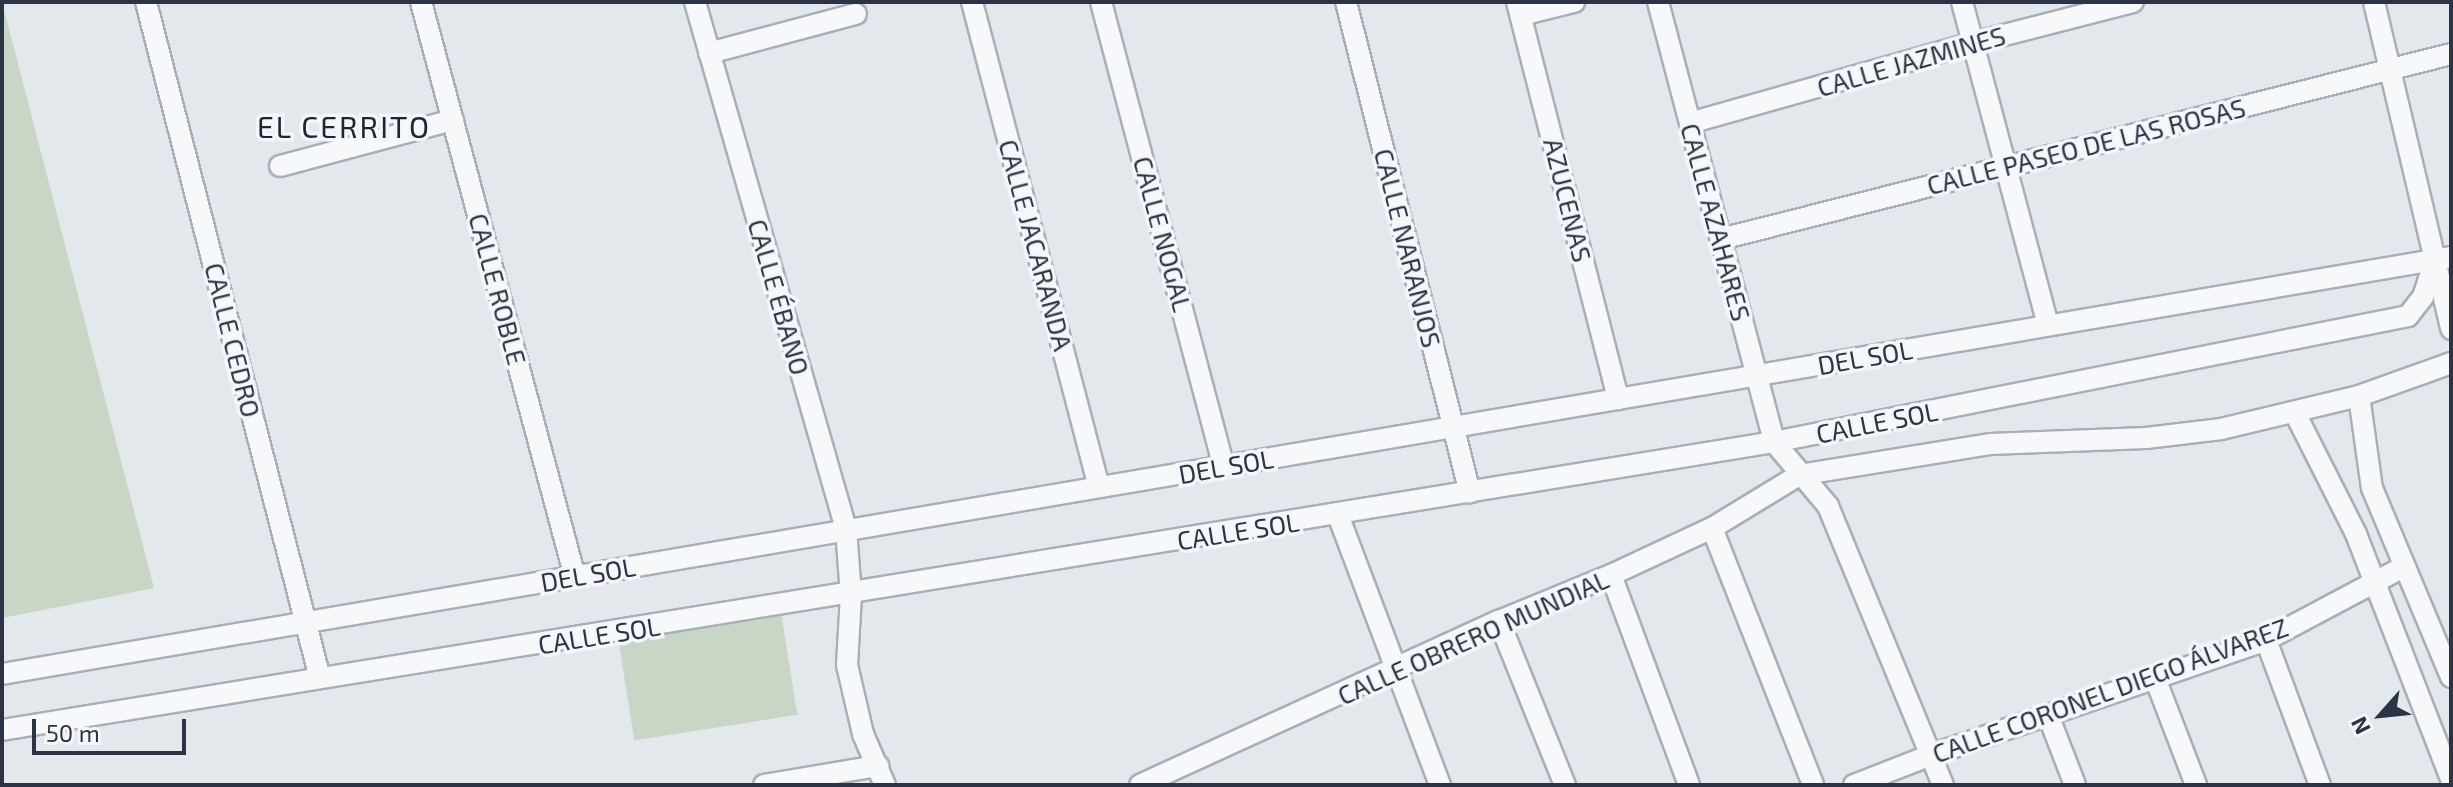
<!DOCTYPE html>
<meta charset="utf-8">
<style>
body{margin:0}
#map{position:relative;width:2453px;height:787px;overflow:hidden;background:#e4e7ec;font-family:"Exo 2",sans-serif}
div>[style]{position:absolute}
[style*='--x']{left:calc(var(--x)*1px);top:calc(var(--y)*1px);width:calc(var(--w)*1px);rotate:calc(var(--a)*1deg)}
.green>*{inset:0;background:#c9d6c5;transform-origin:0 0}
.roads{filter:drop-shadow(2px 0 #a9aeb7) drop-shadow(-2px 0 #a9aeb7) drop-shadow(0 2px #a9aeb7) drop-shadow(0 -2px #a9aeb7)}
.minor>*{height:20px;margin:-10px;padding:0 10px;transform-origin:10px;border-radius:10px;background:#f7f8fa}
span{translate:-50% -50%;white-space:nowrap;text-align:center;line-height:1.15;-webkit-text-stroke:7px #f4f6f9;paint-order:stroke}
.street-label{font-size:26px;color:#2b3445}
.quarter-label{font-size:30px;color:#1d2536;letter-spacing:2px}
.frame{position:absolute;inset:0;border:4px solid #2b3445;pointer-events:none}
.north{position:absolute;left:2341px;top:675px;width:80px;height:80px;-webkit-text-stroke:6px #f4f6f9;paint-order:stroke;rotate:243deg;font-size:22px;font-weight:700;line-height:32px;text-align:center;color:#2b3445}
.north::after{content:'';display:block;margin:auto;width:28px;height:36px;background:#2b3445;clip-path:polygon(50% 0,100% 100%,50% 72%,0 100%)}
.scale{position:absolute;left:32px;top:719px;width:154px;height:36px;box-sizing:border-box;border:4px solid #2b3445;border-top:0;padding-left:10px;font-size:24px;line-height:28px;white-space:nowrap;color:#2b3445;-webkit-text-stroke:6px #f4f6f9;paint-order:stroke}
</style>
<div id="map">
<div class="green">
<div style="clip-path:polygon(2px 2px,154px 588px,2px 618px)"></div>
<div style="left:781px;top:612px;width:104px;height:165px;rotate:81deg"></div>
</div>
<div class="roads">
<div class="minor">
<div style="--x:146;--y:2;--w:698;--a:75.57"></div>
<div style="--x:421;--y:2;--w:595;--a:75.01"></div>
<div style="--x:695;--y:2;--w:548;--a:74.01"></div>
<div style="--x:846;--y:529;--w:66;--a:85.7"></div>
<div style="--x:851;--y:595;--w:70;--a:93.3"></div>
<div style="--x:847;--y:665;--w:71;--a:76.9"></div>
<div style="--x:863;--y:734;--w:56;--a:66.7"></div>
<div style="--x:972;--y:2;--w:501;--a:75.33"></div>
<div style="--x:1101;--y:2;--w:480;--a:75.2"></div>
<div style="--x:1346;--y:2;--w:506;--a:75.83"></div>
<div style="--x:1517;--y:2;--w:410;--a:75.7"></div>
<div style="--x:1658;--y:2;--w:455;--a:75.2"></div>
<div style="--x:1774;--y:442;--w:84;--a:49.8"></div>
<div style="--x:1828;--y:506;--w:302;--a:67.6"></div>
<div style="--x:1962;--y:2;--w:334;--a:75.1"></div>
<div style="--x:2374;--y:2;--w:336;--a:76.7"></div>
<div style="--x:1521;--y:15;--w:55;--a:-13.8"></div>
<div style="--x:709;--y:53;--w:152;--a:-14.9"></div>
<div style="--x:1690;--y:123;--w:294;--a:-15.8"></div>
<div style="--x:1973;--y:43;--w:165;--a:-14.4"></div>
<div style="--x:280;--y:166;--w:179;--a:-14.9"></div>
<div style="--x:1721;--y:239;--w:753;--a:-14.22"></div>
<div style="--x:2359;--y:396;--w:93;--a:82"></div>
<div style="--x:2372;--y:488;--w:205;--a:67.3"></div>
<div style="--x:2295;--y:413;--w:136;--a:63.2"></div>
<div style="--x:2356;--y:534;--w:263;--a:68.8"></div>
<div style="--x:1338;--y:515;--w:289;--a:69.3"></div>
<div style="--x:1712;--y:528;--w:276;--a:68.5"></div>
<div style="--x:1611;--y:575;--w:224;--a:69.6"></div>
<div style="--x:1499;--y:621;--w:177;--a:68.1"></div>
<div style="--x:2266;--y:640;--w:155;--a:69.6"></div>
<div style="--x:2;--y:674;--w:2484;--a:-9.66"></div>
<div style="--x:2155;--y:678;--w:115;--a:69"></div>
<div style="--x:2048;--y:715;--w:75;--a:68.9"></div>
<div style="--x:2;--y:730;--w:1795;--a:-9.23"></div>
<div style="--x:1774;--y:442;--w:646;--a:-11.24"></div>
<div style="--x:2408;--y:316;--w:24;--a:-52"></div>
<div style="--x:2423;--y:297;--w:39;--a:-72"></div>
<div style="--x:764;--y:785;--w:116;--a:-9.5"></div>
<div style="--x:1140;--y:785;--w:395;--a:-24.6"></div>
<div style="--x:1499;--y:621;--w:121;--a:-22.3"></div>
<div style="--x:1611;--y:575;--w:111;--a:-25"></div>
<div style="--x:1712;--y:528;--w:102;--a:-31.3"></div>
<div style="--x:1799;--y:475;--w:193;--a:-9.2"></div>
<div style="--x:1990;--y:444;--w:156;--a:-2.2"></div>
<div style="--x:2146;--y:438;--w:76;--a:-6.8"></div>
<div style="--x:2221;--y:429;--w:142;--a:-13.4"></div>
<div style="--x:2359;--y:396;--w:98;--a:-19.7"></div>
<div style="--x:1854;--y:785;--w:83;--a:-21.3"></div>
<div style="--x:1931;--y:755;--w:354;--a:-18.9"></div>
<div style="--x:2266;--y:640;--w:157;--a:-28"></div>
</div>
</div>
<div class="street-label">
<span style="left:1911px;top:61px;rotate:-16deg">CALLE JAZMINES</span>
<span style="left:2086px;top:146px;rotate:-14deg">CALLE PASEO DE LAS ROSAS</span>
<span style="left:1568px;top:200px;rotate:76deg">AZUCENAS</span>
<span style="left:1716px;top:222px;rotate:75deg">CALLE AZAHARES</span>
<span style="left:1163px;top:234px;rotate:75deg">CALLE NOGAL</span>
<span style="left:1036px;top:245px;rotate:75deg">CALLE JACARANDA</span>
<span style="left:1408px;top:248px;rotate:76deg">CALLE NARANJOS</span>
<span style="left:498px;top:289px;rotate:75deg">CALLE ROBLE</span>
<span style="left:779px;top:297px;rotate:74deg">CALLE ÉBANO</span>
<span style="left:233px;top:340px;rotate:76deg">CALLE CEDRO</span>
<span style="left:1865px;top:357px;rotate:-10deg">DEL SOL</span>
<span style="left:1877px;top:422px;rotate:-11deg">CALLE SOL</span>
<span style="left:1226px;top:466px;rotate:-10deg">DEL SOL</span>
<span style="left:1238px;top:531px;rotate:-9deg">CALLE SOL</span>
<span style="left:588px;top:574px;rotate:-10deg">DEL SOL</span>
<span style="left:599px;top:635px;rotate:-9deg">CALLE SOL</span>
<span style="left:1473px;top:637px;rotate:-24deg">CALLE OBRERO MUNDIAL</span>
<span style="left:2110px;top:690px;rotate:-20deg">CALLE CORONEL DIEGO ÁLVAREZ</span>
</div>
<div class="quarter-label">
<span style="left:344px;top:126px">EL CERRITO</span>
</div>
<div class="frame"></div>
<div class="north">N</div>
<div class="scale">50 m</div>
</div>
